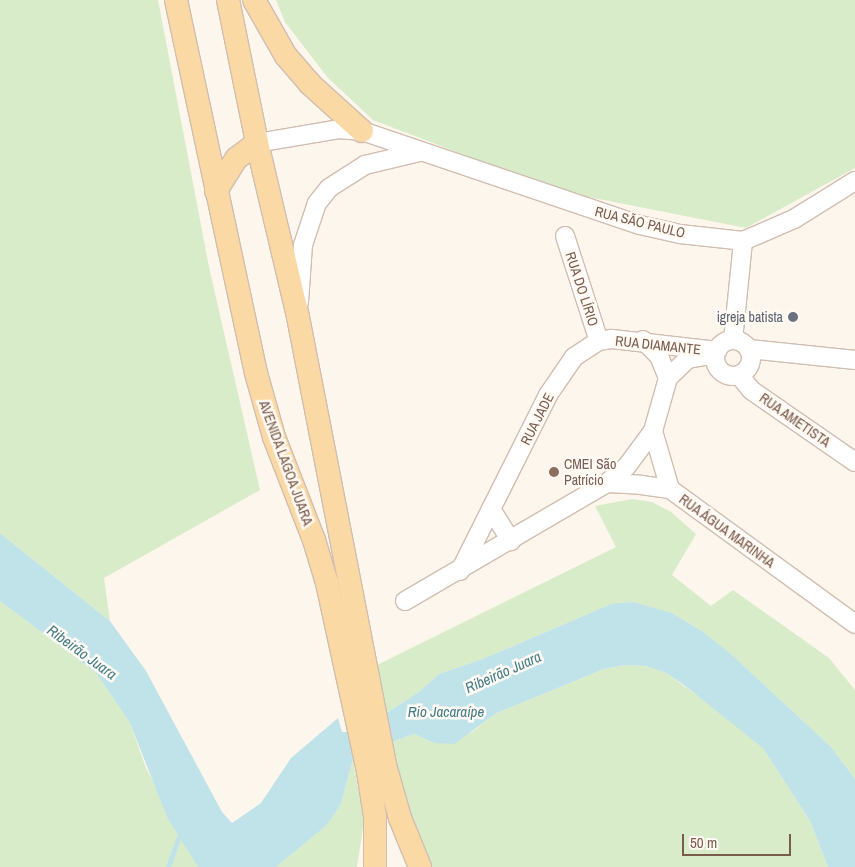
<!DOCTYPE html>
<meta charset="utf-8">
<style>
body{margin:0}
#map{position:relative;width:855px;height:867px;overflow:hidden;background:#fdf6ec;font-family:"Archivo Narrow",sans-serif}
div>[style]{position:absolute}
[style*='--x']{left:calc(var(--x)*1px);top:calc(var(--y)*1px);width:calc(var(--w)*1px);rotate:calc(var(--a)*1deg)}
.green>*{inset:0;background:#d8ecc9}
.water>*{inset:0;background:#bfe3e8}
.stream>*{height:4.5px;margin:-2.25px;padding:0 2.25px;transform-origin:2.25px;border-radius:2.25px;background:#bfe3e8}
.roads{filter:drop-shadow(1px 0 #d1beb0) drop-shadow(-1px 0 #d1beb0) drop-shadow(0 1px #d1beb0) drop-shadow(0 -1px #d1beb0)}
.minor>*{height:18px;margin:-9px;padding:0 9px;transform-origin:9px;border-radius:9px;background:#fff}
.minor>.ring{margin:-9px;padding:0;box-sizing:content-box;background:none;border:18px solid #fff;border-radius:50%}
.major>*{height:22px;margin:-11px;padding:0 11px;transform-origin:11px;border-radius:11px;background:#fbd9a5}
.dots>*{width:14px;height:14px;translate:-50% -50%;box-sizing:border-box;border:2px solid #fffaf3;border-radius:50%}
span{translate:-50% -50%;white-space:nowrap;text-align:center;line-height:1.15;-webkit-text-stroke:5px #fffaf3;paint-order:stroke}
.street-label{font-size:14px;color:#7a5c4d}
.worship-label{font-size:14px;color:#5b616d}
.right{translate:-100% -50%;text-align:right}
.education-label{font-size:14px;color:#785e54}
.left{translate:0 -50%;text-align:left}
.water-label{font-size:15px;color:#437c86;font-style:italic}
.scale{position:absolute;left:682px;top:834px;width:109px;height:22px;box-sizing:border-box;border:2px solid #7a5c4d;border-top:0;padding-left:6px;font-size:15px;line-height:18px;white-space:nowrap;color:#7a5c4d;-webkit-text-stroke:4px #fffaf3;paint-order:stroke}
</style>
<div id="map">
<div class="green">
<div style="clip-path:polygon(0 0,158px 0,209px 267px,260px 490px,104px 578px,110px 621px,0 533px)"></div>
<div style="clip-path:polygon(276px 0,855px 0,855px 168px,746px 228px,558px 191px,373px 120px,328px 78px,285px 22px)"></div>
<div style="clip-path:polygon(632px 499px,652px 502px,671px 512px,696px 534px,672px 575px,711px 606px,733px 590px,829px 658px,855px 690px,855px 779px,832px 748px,730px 653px,702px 631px,672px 613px,611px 604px,485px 658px,439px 674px,419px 692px,382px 716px,375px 666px,616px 547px,595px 506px)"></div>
<div style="clip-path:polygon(0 601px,96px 673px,130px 723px,146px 768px,198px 867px,0 867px)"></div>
<div style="clip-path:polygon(625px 665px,646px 666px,666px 673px,741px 727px,763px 748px,810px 821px,828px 867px,431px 867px,409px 820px,392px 742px,414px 734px,434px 743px,472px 732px,497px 713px,604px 669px)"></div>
<div style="clip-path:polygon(353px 759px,364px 821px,357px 867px,276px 867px,327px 825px,341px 804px)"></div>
</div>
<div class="water">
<div style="clip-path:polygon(0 533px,110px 621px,146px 671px,222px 812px,232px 823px,261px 803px,291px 758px,338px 718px,342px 732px,348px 732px,353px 759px,341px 804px,327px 825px,276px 867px,198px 867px,167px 817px,130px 723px,96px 673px,0 601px)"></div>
<div style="clip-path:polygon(633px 602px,672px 613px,702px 631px,730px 653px,832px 748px,855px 779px,855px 867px,828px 867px,810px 821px,763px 748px,684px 685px,666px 673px,646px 666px,625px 665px,604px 669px,497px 713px,454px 744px,434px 743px,414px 734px,392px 742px,382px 716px,419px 692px,439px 674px,485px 658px,611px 604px)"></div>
</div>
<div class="stream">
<div style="--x:168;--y:867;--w:37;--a:-70"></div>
</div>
<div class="roads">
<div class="minor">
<div style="--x:257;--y:143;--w:83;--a:-9.7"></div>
<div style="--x:339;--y:129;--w:23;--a:5"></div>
<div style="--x:362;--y:131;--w:293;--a:18.7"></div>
<div style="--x:640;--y:225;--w:41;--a:12.7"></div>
<div style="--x:680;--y:234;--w:63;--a:6.3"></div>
<div style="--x:743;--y:241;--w:56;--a:-23.3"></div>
<div style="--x:794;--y:219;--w:72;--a:-31.9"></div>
<div style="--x:565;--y:236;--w:110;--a:72.1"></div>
<div style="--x:299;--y:302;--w:57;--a:-86"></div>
<div style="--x:303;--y:245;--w:44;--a:-71.6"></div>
<div style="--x:317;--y:203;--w:19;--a:-51"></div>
<div style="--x:329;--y:188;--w:43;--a:-32.6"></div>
<div style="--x:365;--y:165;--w:56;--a:-13.5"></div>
<div style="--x:643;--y:340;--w:23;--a:45"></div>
<div style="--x:659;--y:356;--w:24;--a:68"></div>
<div style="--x:733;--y:340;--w:100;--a:-84.2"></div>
<div class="ring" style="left:715px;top:340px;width:18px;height:18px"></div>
<div style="--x:749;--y:349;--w:107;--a:5.9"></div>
<div style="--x:739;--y:375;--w:19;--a:51"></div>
<div style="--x:751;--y:390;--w:126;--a:34.7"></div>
<div style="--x:653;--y:431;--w:60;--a:73.7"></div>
<div style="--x:607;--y:483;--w:26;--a:-40"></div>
<div style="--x:627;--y:466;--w:44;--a:-53.4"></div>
<div style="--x:653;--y:431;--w:55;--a:-74.2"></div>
<div style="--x:668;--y:378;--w:28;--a:-44"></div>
<div style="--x:688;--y:359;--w:22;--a:-10"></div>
<div style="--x:491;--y:509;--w:38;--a:58"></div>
<div style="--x:460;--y:571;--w:197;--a:-63.4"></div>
<div style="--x:548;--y:395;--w:46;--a:-55.6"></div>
<div style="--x:574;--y:357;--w:30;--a:-33"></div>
<div style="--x:599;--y:341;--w:13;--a:-9"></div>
<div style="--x:612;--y:339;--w:106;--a:6.5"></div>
<div style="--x:405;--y:601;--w:234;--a:-30.3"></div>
<div style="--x:607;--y:483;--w:34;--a:3"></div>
<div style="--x:641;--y:485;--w:29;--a:8"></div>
<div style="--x:670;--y:489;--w:229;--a:36.1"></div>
</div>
<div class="major">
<div style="--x:176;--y:0;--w:381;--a:77.9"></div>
<div style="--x:256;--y:373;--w:66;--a:74.3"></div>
<div style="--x:274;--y:437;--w:110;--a:68.8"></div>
<div style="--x:314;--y:540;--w:45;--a:73.2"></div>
<div style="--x:327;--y:583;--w:192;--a:77.7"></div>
<div style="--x:368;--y:771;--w:47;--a:81.3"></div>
<div style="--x:375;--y:817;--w:50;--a:90"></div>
<div style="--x:228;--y:0;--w:146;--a:78.5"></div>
<div style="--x:257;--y:143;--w:179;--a:76.7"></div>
<div style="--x:298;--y:317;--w:456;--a:79"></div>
<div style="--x:385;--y:765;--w:55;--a:74.2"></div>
<div style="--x:400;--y:818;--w:53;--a:67.8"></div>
<div style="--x:254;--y:0;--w:64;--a:60.3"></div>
<div style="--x:286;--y:56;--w:37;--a:49"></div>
<div style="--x:310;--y:84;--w:70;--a:42.1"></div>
<div style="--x:216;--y:191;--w:39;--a:-58"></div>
<div style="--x:237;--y:158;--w:25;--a:-37"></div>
</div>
</div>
<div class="dots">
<div style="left:793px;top:317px;background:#6b7280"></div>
<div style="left:554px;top:472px;background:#8d6e63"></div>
</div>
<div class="street-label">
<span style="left:640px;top:222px;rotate:14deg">RUA SÃO PAULO</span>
<span style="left:582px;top:289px;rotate:72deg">RUA DO LÍRIO</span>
<span style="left:658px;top:345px;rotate:6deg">RUA DIAMANTE</span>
<span style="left:537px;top:419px;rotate:-63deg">RUA JADE</span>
<span style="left:795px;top:420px;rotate:35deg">RUA AMETISTA</span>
<span style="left:286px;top:463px;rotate:70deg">AVENIDA LAGOA JUARA</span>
<span style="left:727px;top:531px;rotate:36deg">RUA ÁGUA MARINHA</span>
</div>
<div class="worship-label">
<span class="right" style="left:783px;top:317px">igreja batista</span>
</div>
<div class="education-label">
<span class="left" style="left:564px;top:472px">CMEI São<br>Patrício</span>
</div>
<div class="water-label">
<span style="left:82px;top:652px;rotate:36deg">Ribeirão Juara</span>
<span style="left:503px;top:672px;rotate:-24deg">Ribeirão Juara</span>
<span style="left:446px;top:712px">Rio Jacaraípe</span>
</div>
<div class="scale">50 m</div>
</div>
